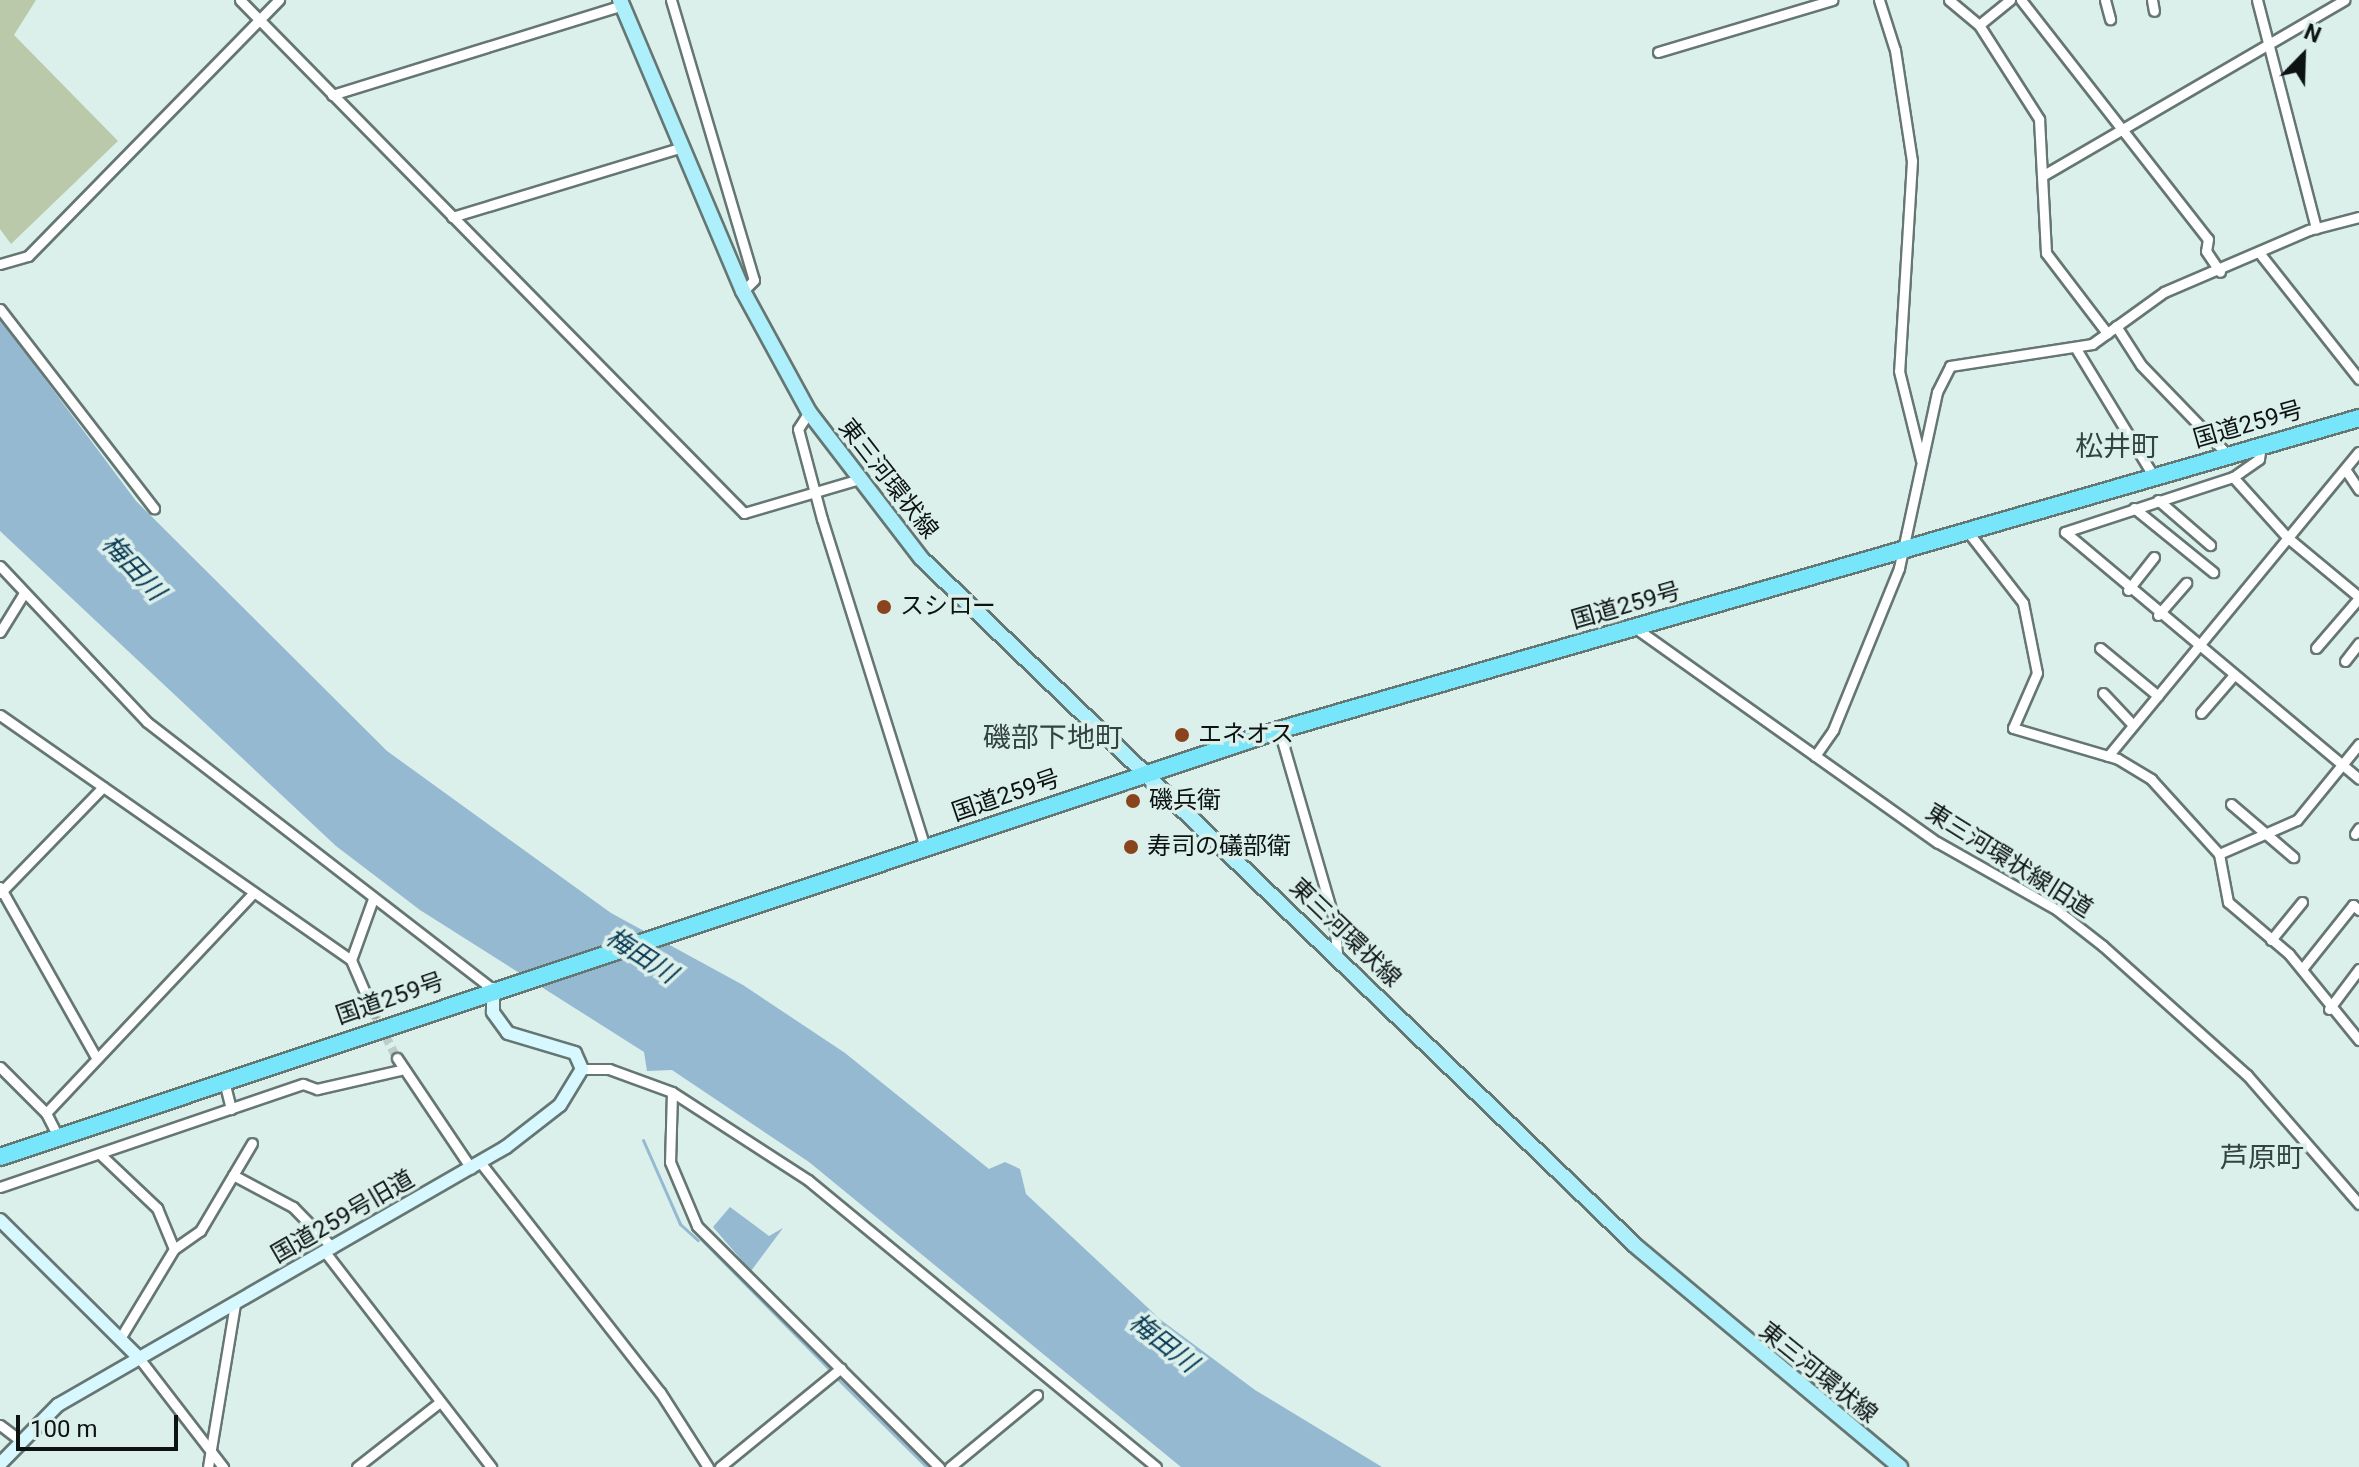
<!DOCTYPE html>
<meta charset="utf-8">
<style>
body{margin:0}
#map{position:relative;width:2359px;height:1467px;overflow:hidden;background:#dbefeb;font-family:Roboto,"Noto Sans JP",sans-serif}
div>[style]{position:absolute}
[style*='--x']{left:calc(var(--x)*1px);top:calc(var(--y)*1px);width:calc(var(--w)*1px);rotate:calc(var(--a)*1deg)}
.green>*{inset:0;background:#bbc9ab}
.water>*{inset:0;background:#94b9d1}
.stream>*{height:3px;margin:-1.5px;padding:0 1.5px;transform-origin:1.5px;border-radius:1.5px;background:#94b9d1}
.street-tunnel>*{height:9px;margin-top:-4.5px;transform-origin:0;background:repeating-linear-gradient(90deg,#bcceca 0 9px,transparent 0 13.5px)}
.roads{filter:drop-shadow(2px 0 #657673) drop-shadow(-2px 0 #657673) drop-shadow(0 2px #657673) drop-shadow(0 -2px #657673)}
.street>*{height:9px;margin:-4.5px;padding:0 4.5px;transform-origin:4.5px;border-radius:4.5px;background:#fff}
.secondary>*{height:12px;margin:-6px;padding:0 6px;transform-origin:6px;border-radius:6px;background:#d6f8fe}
.primary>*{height:14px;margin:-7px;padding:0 7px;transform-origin:7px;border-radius:7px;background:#adf0fc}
.highway>*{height:16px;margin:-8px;padding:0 8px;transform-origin:8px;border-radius:8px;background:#77e6fa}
.dots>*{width:22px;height:22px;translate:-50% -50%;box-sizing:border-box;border:4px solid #dbefeb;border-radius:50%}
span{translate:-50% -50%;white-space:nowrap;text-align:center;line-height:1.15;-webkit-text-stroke:7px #dbefeb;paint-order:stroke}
.street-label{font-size:24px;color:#0c1312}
.poi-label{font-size:24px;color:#0c1312}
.left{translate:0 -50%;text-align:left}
.water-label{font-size:26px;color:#093a53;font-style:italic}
.quarter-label{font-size:28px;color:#334340}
.north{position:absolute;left:2263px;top:16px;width:80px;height:80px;-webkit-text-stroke:6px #dbefeb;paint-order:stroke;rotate:23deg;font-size:22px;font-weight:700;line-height:32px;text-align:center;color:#0c1312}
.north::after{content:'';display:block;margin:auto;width:28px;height:36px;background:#0c1312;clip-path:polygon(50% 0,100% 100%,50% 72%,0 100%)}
.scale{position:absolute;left:16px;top:1415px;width:162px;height:36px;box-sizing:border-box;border:4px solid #0c1312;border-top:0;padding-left:10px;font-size:24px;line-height:28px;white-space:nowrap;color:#0c1312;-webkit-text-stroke:6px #dbefeb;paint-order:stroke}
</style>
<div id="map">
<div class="green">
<div style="clip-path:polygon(0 0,36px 0,14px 35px,118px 141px,11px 244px,0 229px)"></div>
</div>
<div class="water">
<div style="clip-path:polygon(0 319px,136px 501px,387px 751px,611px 913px,743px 985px,845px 1053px,989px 1169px,1005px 1162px,1020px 1169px,1026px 1194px,1161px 1320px,1255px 1390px,1382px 1467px,1181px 1467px,809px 1162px,672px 1070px,647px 1071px,644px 1052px,420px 910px,336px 846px,0 531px)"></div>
<div style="clip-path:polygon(730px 1207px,769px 1236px,783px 1228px,751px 1271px,713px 1227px)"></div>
</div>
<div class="stream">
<div style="--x:643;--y:1140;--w:92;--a:66.2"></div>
<div style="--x:680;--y:1224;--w:24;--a:42"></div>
<div style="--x:701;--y:1239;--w:185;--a:45.4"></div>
<div style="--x:836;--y:1377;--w:128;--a:44.7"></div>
</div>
<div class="street-tunnel">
<div style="--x:373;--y:1011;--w:53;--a:62.9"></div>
</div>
<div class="roads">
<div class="street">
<div style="--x:240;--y:0;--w:719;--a:45.51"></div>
<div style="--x:744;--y:513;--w:117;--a:-16.4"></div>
<div style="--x:671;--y:0;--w:292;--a:73.5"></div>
<div style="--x:754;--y:280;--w:16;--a:135"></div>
<div style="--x:1879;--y:0;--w:52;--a:72.3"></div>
<div style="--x:1895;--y:50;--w:112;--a:81.3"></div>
<div style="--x:1912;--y:161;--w:210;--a:93.5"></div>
<div style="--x:1899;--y:371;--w:92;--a:76.1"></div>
<div style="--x:1949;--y:0;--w:39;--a:40"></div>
<div style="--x:1979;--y:25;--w:112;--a:57.4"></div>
<div style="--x:2039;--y:119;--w:134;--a:87"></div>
<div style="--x:2046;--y:253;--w:101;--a:52.7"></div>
<div style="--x:2021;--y:0;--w:303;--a:52"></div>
<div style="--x:2208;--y:239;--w:12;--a:99"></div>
<div style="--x:2206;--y:251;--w:25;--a:56"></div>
<div style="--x:2105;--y:0;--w:20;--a:75"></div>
<div style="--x:2152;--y:0;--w:11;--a:80"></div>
<div style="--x:2257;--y:0;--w:236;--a:75.5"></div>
<div style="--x:1979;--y:25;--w:40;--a:-39"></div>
<div style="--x:1658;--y:52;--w:182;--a:-16.6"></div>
<div style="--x:332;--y:95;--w:304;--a:-17.2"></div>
<div style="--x:2042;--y:176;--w:350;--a:-30.2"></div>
<div style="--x:452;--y:217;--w:241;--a:-16.9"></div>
<div style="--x:2261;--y:255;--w:158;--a:51.7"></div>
<div style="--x:0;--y:264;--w:29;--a:-16"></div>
<div style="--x:28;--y:256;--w:359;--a:-45.6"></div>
<div style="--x:0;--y:309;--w:252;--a:52.3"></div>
<div style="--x:2116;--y:326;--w:46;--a:57.3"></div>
<div style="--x:2141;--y:365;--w:125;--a:46"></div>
<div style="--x:2075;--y:347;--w:152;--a:58.7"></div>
<div style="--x:809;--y:412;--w:20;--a:123"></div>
<div style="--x:798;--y:429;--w:93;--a:75.1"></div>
<div style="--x:822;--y:519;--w:345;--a:72.6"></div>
<div style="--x:2261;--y:446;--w:13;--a:99"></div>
<div style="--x:2259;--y:459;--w:32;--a:145"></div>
<div style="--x:2233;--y:477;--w:82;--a:48"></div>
<div style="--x:2288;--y:538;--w:92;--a:39.7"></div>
<div style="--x:2345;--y:469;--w:25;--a:56"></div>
<div style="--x:2233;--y:477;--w:177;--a:161.9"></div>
<div style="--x:2065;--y:532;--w:384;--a:40"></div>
<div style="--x:2158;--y:500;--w:69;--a:40.9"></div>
<div style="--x:2134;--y:508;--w:102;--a:39"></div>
<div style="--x:1968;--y:532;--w:90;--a:52.2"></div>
<div style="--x:2023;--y:603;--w:71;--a:78.7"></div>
<div style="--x:2037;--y:673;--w:60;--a:113.6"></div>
<div style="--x:2013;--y:728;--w:109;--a:16.4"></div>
<div style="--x:2118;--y:759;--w:39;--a:31"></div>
<div style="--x:2151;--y:779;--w:101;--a:47.8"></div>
<div style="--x:0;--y:566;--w:214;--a:46.7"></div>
<div style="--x:147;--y:722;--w:437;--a:37.7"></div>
<div style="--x:2128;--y:590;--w:42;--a:-51.8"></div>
<div style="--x:2158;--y:615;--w:43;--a:-48.8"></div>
<div style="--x:1634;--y:627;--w:372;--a:35.4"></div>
<div style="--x:1937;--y:842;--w:138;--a:29.5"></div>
<div style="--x:2057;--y:910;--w:58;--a:38"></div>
<div style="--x:2103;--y:946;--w:193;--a:41.9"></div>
<div style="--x:2247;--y:1075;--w:171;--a:49"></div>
<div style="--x:0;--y:632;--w:46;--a:-58.4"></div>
<div style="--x:2100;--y:648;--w:75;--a:39.6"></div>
<div style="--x:2316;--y:648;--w:66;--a:-49.3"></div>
<div style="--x:2345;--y:661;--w:23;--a:-52"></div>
<div style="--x:2103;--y:693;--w:44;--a:46.8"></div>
<div style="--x:2201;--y:713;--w:49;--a:-49.1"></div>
<div style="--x:0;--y:715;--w:428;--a:34.9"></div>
<div style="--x:351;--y:960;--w:56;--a:66.7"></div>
<div style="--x:1279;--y:730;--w:197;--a:73.8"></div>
<div style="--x:1334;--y:919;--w:36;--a:85"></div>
<div style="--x:1815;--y:756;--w:32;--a:-55"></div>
<div style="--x:1833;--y:730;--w:175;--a:-67.8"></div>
<div style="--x:1899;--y:568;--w:180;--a:-77.8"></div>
<div style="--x:1937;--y:392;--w:29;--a:-63"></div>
<div style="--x:1950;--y:366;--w:144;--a:-8.8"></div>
<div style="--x:2092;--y:344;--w:89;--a:-35.8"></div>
<div style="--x:2164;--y:292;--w:158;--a:-23.2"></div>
<div style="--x:2309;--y:230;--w:52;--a:-14.6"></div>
<div style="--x:2108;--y:756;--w:394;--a:-50.5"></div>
<div style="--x:2231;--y:804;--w:82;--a:40.5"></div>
<div style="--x:2355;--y:834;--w:7;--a:-56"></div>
<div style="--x:2219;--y:854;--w:49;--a:79.4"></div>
<div style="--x:2228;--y:902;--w:80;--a:40.4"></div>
<div style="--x:2289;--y:954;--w:111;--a:50.9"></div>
<div style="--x:2219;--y:854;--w:85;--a:-23.6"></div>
<div style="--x:2297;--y:820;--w:98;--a:-50.8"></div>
<div style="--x:0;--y:887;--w:197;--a:60.6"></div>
<div style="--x:0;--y:893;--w:148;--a:-45.8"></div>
<div style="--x:2271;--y:940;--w:49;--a:-50.8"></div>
<div style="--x:351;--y:960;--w:65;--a:-70.2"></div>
<div style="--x:2302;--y:969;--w:82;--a:-51.4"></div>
<div style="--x:2353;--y:905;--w:8;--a:40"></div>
<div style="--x:2329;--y:1009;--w:50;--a:-53.1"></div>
<div style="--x:397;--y:1058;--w:133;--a:56.1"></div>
<div style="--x:0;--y:1067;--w:65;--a:45"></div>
<div style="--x:46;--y:1113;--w:27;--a:63"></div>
<div style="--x:582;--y:1069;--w:27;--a:0"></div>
<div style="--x:609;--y:1069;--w:67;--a:20.1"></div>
<div style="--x:672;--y:1092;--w:162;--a:32.9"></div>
<div style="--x:808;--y:1180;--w:451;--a:39.5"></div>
<div style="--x:224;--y:1081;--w:29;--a:76"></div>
<div style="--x:672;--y:1092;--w:70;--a:91.6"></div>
<div style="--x:670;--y:1162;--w:69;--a:67.1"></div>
<div style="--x:697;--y:1226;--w:342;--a:44.9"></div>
<div style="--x:46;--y:1113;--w:303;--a:-46.7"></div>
<div style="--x:100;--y:1154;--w:79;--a:43.5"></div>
<div style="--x:157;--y:1208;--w:44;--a:67.5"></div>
<div style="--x:174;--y:1249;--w:103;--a:121.1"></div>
<div style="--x:480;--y:1162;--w:292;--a:52"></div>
<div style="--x:660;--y:1392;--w:89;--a:57.4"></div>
<div style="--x:233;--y:1175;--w:68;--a:28.1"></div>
<div style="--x:293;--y:1207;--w:57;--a:45.7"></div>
<div style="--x:0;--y:1187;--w:320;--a:-18.8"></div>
<div style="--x:303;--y:1084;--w:15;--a:20"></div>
<div style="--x:317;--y:1089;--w:85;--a:-12.9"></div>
<div style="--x:174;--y:1249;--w:32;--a:-35"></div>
<div style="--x:200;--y:1231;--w:102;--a:-59.4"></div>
<div style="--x:325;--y:1252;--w:272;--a:52.3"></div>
<div style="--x:139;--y:1358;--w:138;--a:52.4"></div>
<div style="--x:0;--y:1425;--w:25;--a:37"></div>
<div style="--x:208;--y:1467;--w:165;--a:-80.6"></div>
<div style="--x:357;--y:1467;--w:105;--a:-38.1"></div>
<div style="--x:720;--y:1467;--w:156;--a:-39.3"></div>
<div style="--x:950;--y:1467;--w:113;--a:-39.6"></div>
</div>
<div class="secondary">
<div style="--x:0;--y:1220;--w:196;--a:44.8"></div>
<div style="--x:0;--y:1464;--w:83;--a:-45.5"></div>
<div style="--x:58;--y:1405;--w:517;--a:-29.94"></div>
<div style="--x:506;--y:1147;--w:68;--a:-37.9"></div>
<div style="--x:560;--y:1105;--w:42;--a:-58.6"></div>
<div style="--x:582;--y:1069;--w:17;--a:-114"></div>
<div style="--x:575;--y:1053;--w:70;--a:-163.4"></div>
<div style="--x:508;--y:1033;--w:26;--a:-126"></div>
<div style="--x:493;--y:1012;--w:23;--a:-90"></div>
</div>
<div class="primary">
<div style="--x:620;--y:0;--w:316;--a:67.1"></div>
<div style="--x:743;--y:291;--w:138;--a:61.4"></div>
<div style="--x:809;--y:412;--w:185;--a:52.5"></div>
<div style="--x:922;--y:559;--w:992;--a:43.9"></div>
<div style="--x:1637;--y:1247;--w:343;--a:39.9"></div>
</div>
<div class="highway">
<div style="--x:0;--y:1157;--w:1348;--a:-18.46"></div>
<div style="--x:1279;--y:730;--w:1124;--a:-16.11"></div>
</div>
</div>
<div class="dots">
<div style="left:884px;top:607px;background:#89431d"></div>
<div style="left:1182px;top:735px;background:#89431d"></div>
<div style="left:1133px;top:801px;background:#89431d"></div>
<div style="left:1131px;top:847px;background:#89431d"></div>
</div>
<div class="street-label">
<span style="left:2248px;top:425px;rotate:-16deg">国道259号</span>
<span style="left:888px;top:479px;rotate:52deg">東三河環状線</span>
<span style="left:1626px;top:606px;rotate:-16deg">国道259号</span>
<span style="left:1006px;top:796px;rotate:-19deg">国道259号</span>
<span style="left:2009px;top:861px;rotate:32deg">東三河環状線旧道</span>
<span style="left:1345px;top:933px;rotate:44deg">東三河環状線</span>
<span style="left:390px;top:999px;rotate:-19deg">国道259号</span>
<span style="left:343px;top:1217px;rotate:-30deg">国道259号旧道</span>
<span style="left:1818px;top:1373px;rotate:39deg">東三河環状線</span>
</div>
<div class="poi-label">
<span class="left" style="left:900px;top:607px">スシロー</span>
<span class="left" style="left:1198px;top:735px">エネオス</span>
<span class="left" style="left:1149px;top:801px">磯兵衛</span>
<span class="left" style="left:1147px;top:847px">寿司の礒部衛</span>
</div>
<div class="water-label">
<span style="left:133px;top:568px;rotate:47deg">梅田川</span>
<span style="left:641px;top:956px;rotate:33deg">梅田川</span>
<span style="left:1163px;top:1343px;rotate:38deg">梅田川</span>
</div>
<div class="quarter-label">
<span style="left:2117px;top:447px">松井町</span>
<span style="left:1053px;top:738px">磯部下地町</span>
<span style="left:2262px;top:1158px">芦原町</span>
</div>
<div class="north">N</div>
<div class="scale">100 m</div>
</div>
